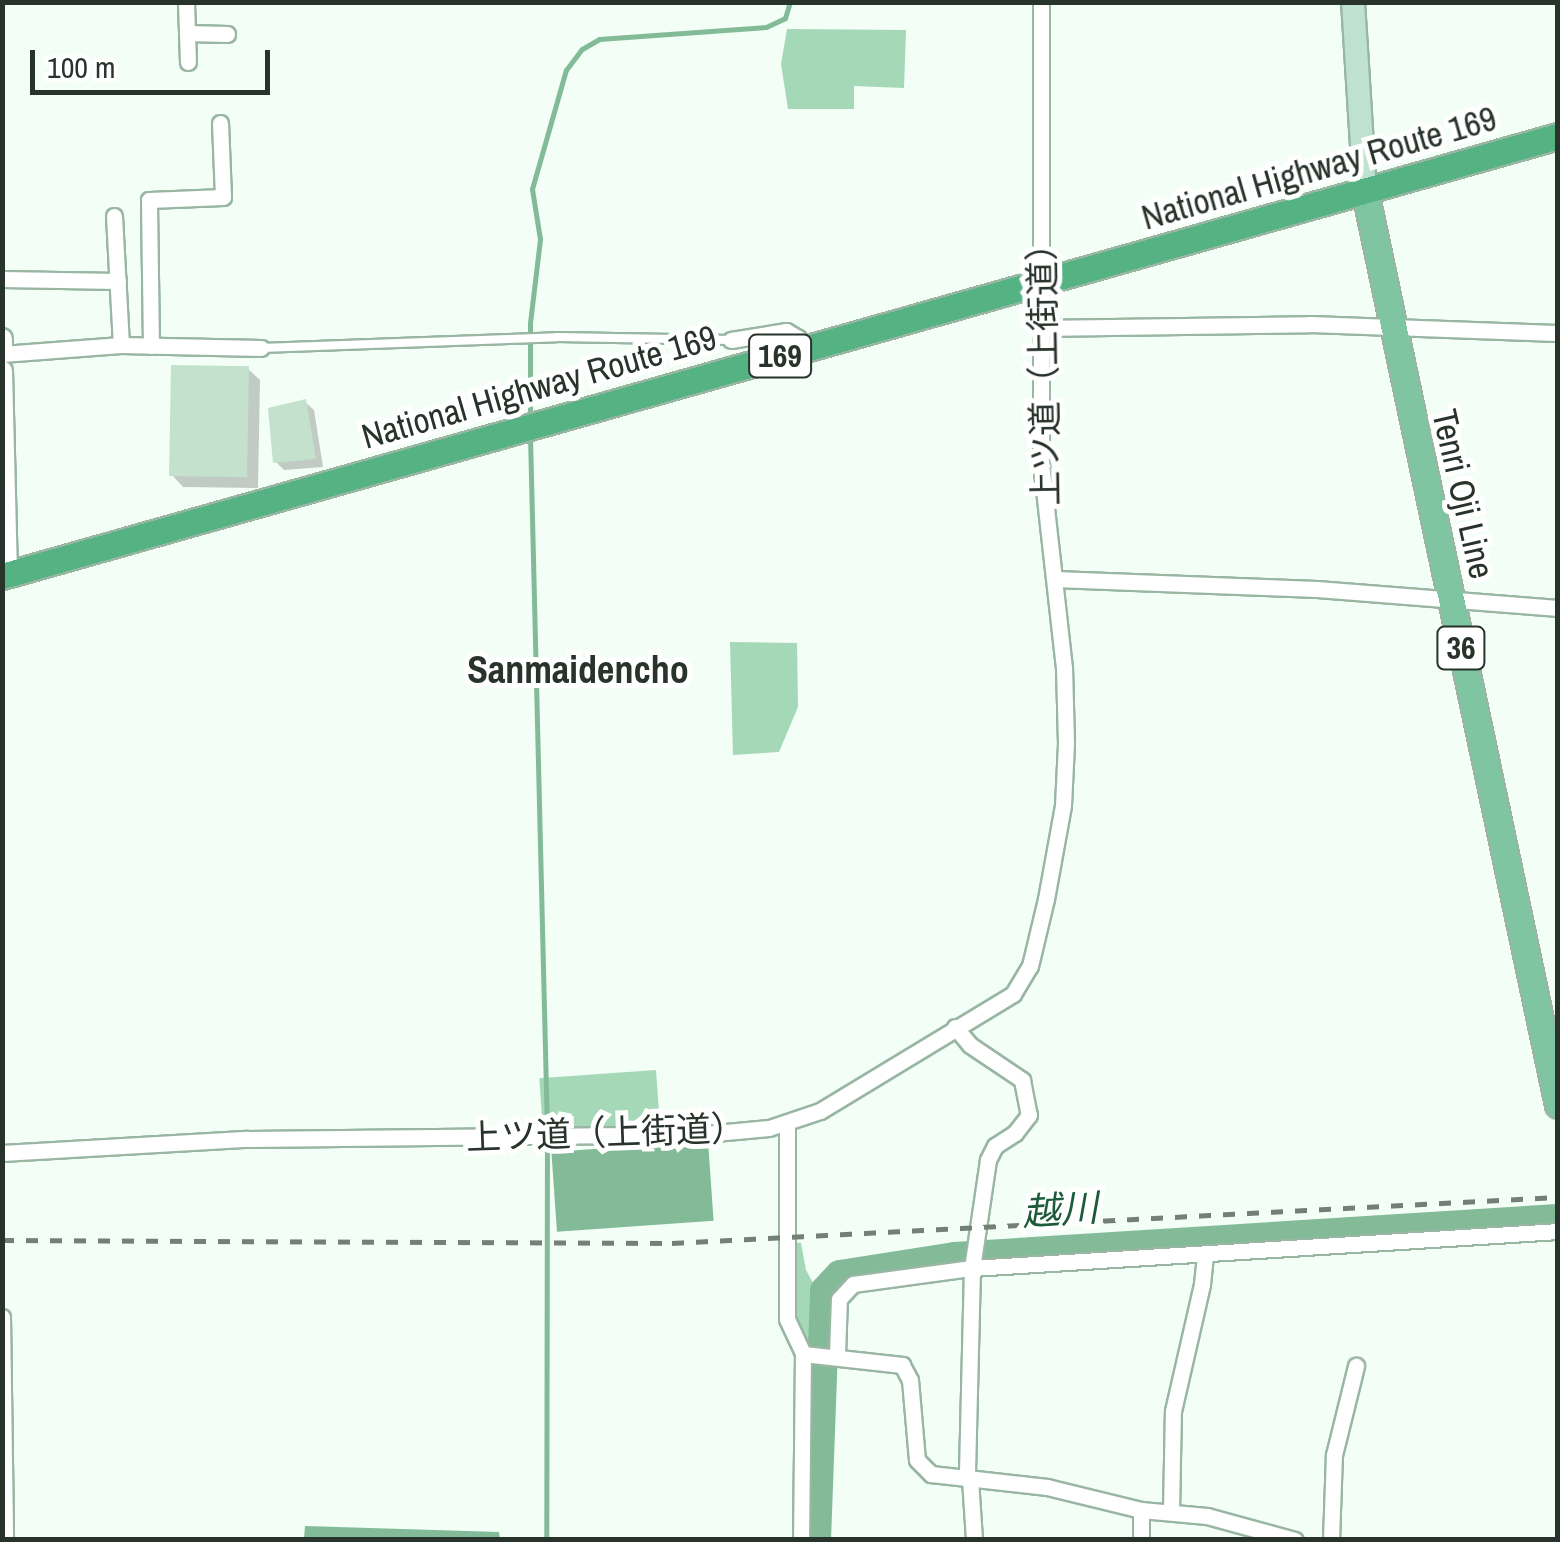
<!DOCTYPE html>
<meta charset="utf-8">
<style>
body{margin:0}
#map{position:relative;width:1560px;height:1542px;overflow:hidden;background:#f2fef6;font-family:"Archivo Narrow","Noto Sans JP",sans-serif}
div>[style]{position:absolute}
[style*='--x']{left:calc(var(--x)*1px);top:calc(var(--y)*1px);width:calc(var(--w)*1px);rotate:calc(var(--a)*1deg)}
.green>*{inset:0;background:#a5d8b7;transform-origin:0 0}
.water>*{inset:0;background:#83bb98;transform-origin:0 0}
.shadow>*{inset:0;background:#0003}
.stream>*{height:5px;margin:-2.5px;padding:0 2.5px;transform-origin:2.5px;border-radius:2.5px;background:#83bb98}
.river>*{height:30px;margin:-15px;padding:0 15px;transform-origin:15px;border-radius:15px;background:#83bb98}
.building>*{inset:0;background:#c3e1cd;transform-origin:0 0}
.roads{filter:drop-shadow(2px 0 #99b6a3) drop-shadow(-2px 0 #99b6a3) drop-shadow(0 2px #99b6a3) drop-shadow(0 -2px #99b6a3)}
.service>*{height:8px;margin:-4px;padding:0 4px;transform-origin:4px;border-radius:4px;background:#fff}
.minor>*{height:15px;margin:-7.5px;padding:0 7.5px;transform-origin:7.5px;border-radius:7.5px;background:#fff}
.tertiary>*{height:20px;margin:-10px;padding:0 10px;transform-origin:10px;border-radius:10px;background:#fff}
.secondary>*{height:22px;margin:-11px;padding:0 11px;transform-origin:11px;border-radius:11px;background:#bfe2d0}
.primary>*{height:25px;margin:-12.5px;padding:0 12.5px;transform-origin:12.5px;border-radius:12.5px;background:#7fc5a2}
.trunk>*{height:25px;margin:-12.5px;padding:0 12.5px;transform-origin:12.5px;border-radius:12.5px;background:#54b283}
.rail>*{height:5px;margin-top:-2.5px;transform-origin:0;background:repeating-linear-gradient(90deg,#737f77 0 12px,transparent 0 24px)}
span{translate:-50% -50%;white-space:nowrap;text-align:center;line-height:1.15;-webkit-text-stroke:10px #fff;paint-order:stroke}
.shield-label span{padding:2px 8px;background:#fff;border:2px solid;border-radius:8px;-webkit-text-stroke-width:0}
.shield-label{font-size:32px;color:#27332b;font-weight:700}
.street-label{font-size:35px;color:#27332b}
.neighbourhood-label{font-size:38px;color:#27332b;font-weight:700}
.water-label{font-size:38px;color:#1c5c3a;font-style:italic}
.frame{position:absolute;inset:0;border:5px solid #27332b;pointer-events:none}
.scale{position:absolute;left:30px;top:50px;width:240px;height:45px;box-sizing:border-box;border:5px solid #27332b;border-top:0;padding-left:12px;font-size:30px;line-height:35px;white-space:nowrap;color:#27332b;-webkit-text-stroke:8px #fff;paint-order:stroke}
</style>
<div id="map">
<div class="green">
<div style="clip-path:polygon(787px 29px,906px 30px,904px 88px,854px 86px,854px 109px,788px 109px,781px 64px)"></div>
<div style="clip-path:polygon(730px 642px,797px 643px,798px 707px,779px 752px,733px 755px)"></div>
<div style="left:656px;top:1070px;width:58px;height:117px;rotate:86deg"></div>
<div style="clip-path:polygon(787px 1241px,801px 1243px,806px 1270px,823px 1301px,820px 1354px,804px 1353px,791px 1334px)"></div>
</div>
<div class="water">
<div style="left:708px;top:1141px;width:80px;height:157px;rotate:86deg"></div>
<div style="clip-path:polygon(305px 1526px,499px 1532px,500px 1539px,304px 1539px)"></div>
</div>
<div class="shadow">
<div style="clip-path:polygon(248px 369px,260px 380px,258px 488px,183px 487px,172px 475px)"></div>
<div style="clip-path:polygon(305px 402px,314px 410px,323px 467px,284px 470px,276px 462px)"></div>
</div>
<div class="stream">
<div style="--x:530;--y:420;--w:97;--a:-90"></div>
<div style="--x:530;--y:323;--w:85;--a:-83.2"></div>
<div style="--x:540;--y:239;--w:51;--a:-99.1"></div>
<div style="--x:532;--y:189;--w:124;--a:-74.1"></div>
<div style="--x:566;--y:70;--w:26;--a:-53"></div>
<div style="--x:582;--y:49;--w:20;--a:-30"></div>
<div style="--x:599;--y:39;--w:167;--a:-4.1"></div>
<div style="--x:766;--y:27;--w:21;--a:-25"></div>
<div style="--x:785;--y:18;--w:17;--a:-73"></div>
<div style="--x:530;--y:436;--w:695;--a:88.6"></div>
<div style="--x:547;--y:1131;--w:409;--a:90.1"></div>
</div>
<div class="river">
<div style="--x:816;--y:1540;--w:249;--a:-87.9"></div>
<div style="--x:825;--y:1291;--w:22;--a:-47"></div>
<div style="--x:840;--y:1275;--w:116;--a:-8.9"></div>
<div style="--x:955;--y:1257;--w:604;--a:-3.61"></div>
</div>
<div class="building">
<div style="left:171px;top:365px;width:78px;height:111px;rotate:1deg"></div>
<div style="clip-path:polygon(306px 399px,316px 459px,273px 463px,268px 408px)"></div>
</div>
<div class="roads">
<div class="service">
<div style="--x:261;--y:348;--w:296;--a:-2.1"></div>
<div style="--x:557;--y:337;--w:174;--a:1"></div>
</div>
<div class="minor">
<div style="--x:186;--y:2;--w:60;--a:88.1"></div>
<div style="--x:187;--y:33;--w:40;--a:1.4"></div>
<div style="--x:114;--y:216;--w:129;--a:86.9"></div>
<div style="--x:2;--y:279;--w:116;--a:1"></div>
<div style="--x:1039;--y:328;--w:271;--a:-0.8"></div>
<div style="--x:1310;--y:324;--w:248;--a:2.1"></div>
<div style="--x:731;--y:340;--w:56;--a:-9.3"></div>
<div style="--x:786;--y:331;--w:14;--a:30"></div>
<div style="--x:798;--y:338;--w:13;--a:72"></div>
<div style="--x:151;--y:346;--w:146;--a:-90.8"></div>
<div style="--x:149;--y:200;--w:74;--a:-2.3"></div>
<div style="--x:223;--y:197;--w:74;--a:-92.3"></div>
<div style="--x:2;--y:354;--w:119;--a:-4.3"></div>
<div style="--x:121;--y:345;--w:140;--a:1.2"></div>
<div style="--x:1055;--y:579;--w:262;--a:2.2"></div>
<div style="--x:1317;--y:589;--w:242;--a:4.5"></div>
<div style="--x:955;--y:1027;--w:23;--a:50"></div>
<div style="--x:970;--y:1045;--w:63;--a:33.9"></div>
<div style="--x:1022;--y:1080;--w:36;--a:79"></div>
<div style="--x:1029;--y:1115;--w:23;--a:128"></div>
<div style="--x:1015;--y:1133;--w:24;--a:147"></div>
<div style="--x:995;--y:1146;--w:16;--a:117"></div>
<div style="--x:988;--y:1160;--w:109;--a:98.4"></div>
<div style="--x:972;--y:1268;--w:211;--a:91.4"></div>
<div style="--x:787;--y:1124;--w:195;--a:90"></div>
<div style="--x:787;--y:1319;--w:38;--a:65"></div>
<div style="--x:803;--y:1354;--w:186;--a:90.6"></div>
<div style="--x:2;--y:1153;--w:246;--a:-3.3"></div>
<div style="--x:248;--y:1139;--w:456;--a:-0.6"></div>
<div style="--x:704;--y:1134;--w:65;--a:-5.3"></div>
<div style="--x:769;--y:1128;--w:54;--a:-18.4"></div>
<div style="--x:820;--y:1111;--w:226;--a:-31.2"></div>
<div style="--x:1013;--y:994;--w:33;--a:-59"></div>
<div style="--x:1030;--y:966;--w:69;--a:-76.6"></div>
<div style="--x:1046;--y:899;--w:96;--a:-79.7"></div>
<div style="--x:1063;--y:805;--w:62;--a:-87.2"></div>
<div style="--x:1066;--y:743;--w:75;--a:-91.5"></div>
<div style="--x:1064;--y:668;--w:205;--a:-96.4"></div>
<div style="--x:1041;--y:464;--w:462;--a:-90"></div>
<div style="--x:2;--y:1317;--w:223;--a:89.2"></div>
<div style="--x:803;--y:1354;--w:100;--a:6.3"></div>
<div style="--x:902;--y:1365;--w:17;--a:62"></div>
<div style="--x:910;--y:1380;--w:80;--a:85"></div>
<div style="--x:917;--y:1460;--w:20;--a:45"></div>
<div style="--x:931;--y:1474;--w:117;--a:6.4"></div>
<div style="--x:1047;--y:1487;--w:97;--a:13.7"></div>
<div style="--x:1141;--y:1510;--w:66;--a:5.2"></div>
<div style="--x:1207;--y:1516;--w:91;--a:15.3"></div>
<div style="--x:837;--y:1355;--w:56;--a:-88"></div>
<div style="--x:839;--y:1299;--w:21;--a:-47"></div>
<div style="--x:853;--y:1284;--w:120;--a:-7.7"></div>
<div style="--x:972;--y:1268;--w:587;--a:-3.61"></div>
<div style="--x:970;--y:1479;--w:61;--a:86.2"></div>
<div style="--x:1171;--y:1511;--w:100;--a:-88.9"></div>
<div style="--x:1173;--y:1411;--w:130;--a:-77.1"></div>
<div style="--x:1202;--y:1284;--w:31;--a:-84"></div>
<div style="--x:1141;--y:1540;--w:30;--a:-90"></div>
<div style="--x:1331;--y:1540;--w:85;--a:-88"></div>
<div style="--x:1334;--y:1455;--w:92;--a:-76.1"></div>
</div>
<div class="tertiary">
<div style="--x:2;--y:339;--w:12;--a:90"></div>
<div style="--x:2;--y:371;--w:204;--a:88.6"></div>
</div>
<div class="secondary">
<div style="--x:1353;--y:2;--w:190;--a:86.4"></div>
</div>
<div class="primary">
<div style="--x:1365;--y:192;--w:933;--a:78.06"></div>
</div>
<div class="trunk">
<div style="--x:2;--y:576;--w:1617;--a:-15.79"></div>
</div>
</div>
<div class="rail">
<div style="--x:2;--y:1240;--w:670;--a:0.26"></div>
<div style="--x:672;--y:1243;--w:887;--a:-2.97"></div>
</div>
<div class="shield-label">
<span style="left:780px;top:356px">169</span>
<span style="left:1461px;top:648px">36</span>
</div>
<div class="street-label">
<span style="left:1319px;top:168px;rotate:-16deg">National Highway Route 169</span>
<span style="left:1044px;top:366px;rotate:-91deg">上ツ道（上街道）</span>
<span style="left:539px;top:387px;rotate:-16deg">National Highway Route 169</span>
<span style="left:1463px;top:494px;rotate:77deg">Tenri Oji Line</span>
<span style="left:606px;top:1133px;rotate:-2deg">上ツ道（上街道）</span>
</div>
<div class="neighbourhood-label">
<span style="left:578px;top:670px">Sanmaidencho</span>
</div>
<div class="water-label">
<span style="left:1060px;top:1210px;rotate:-4deg">越川</span>
</div>
<div class="frame"></div>
<div class="scale">100 m</div>
</div>
